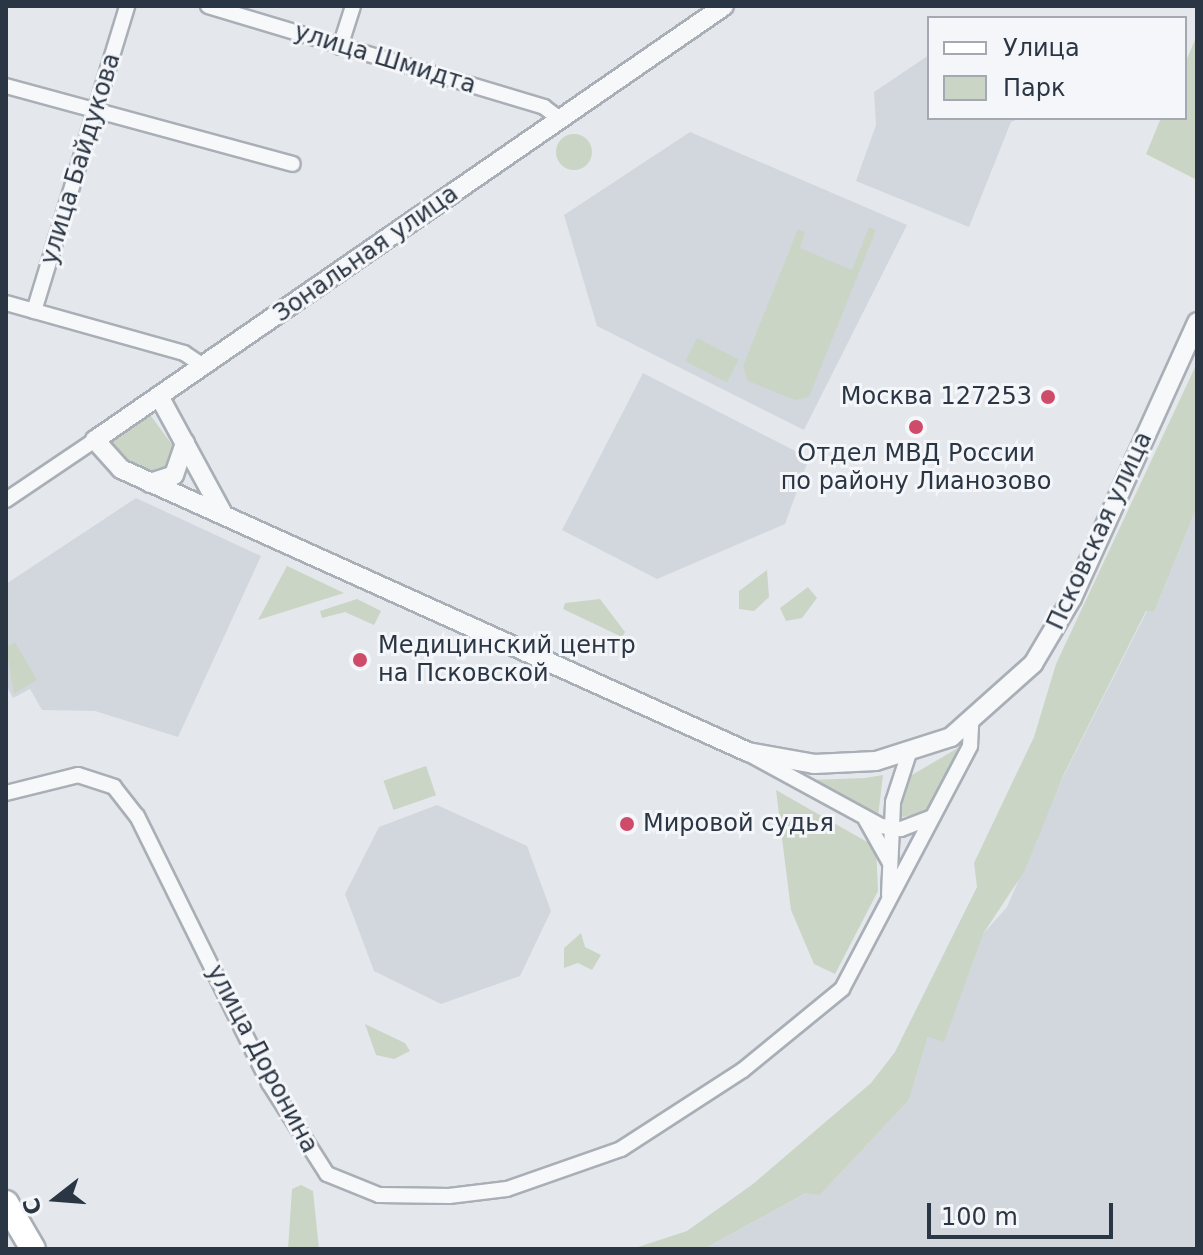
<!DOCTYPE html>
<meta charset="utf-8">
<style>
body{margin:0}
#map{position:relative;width:1203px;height:1255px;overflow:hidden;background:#e4e8ec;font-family:"DejaVu Sans",sans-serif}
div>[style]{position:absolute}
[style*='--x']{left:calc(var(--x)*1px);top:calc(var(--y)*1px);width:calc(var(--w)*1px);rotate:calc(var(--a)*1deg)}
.built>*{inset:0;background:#d2d7de}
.green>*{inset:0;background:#cbd5c5;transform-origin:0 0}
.round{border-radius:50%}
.roads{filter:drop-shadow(2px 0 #a9afb6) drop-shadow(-2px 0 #a9afb6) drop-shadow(0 2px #a9afb6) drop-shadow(0 -2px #a9afb6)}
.minor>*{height:14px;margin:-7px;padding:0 7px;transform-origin:7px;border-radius:7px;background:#f7f8fa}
.tertiary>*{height:18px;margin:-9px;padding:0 9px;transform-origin:9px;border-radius:9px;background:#f7f8fa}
.primary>*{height:24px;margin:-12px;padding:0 12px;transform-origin:12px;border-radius:12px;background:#fff}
.dots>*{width:22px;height:22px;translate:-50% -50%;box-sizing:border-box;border:4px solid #f4f6f9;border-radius:50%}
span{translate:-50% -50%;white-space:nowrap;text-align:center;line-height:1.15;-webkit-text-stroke:6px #f4f6f9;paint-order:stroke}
.street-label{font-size:24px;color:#2b3644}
.poi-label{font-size:24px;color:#2b3644}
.right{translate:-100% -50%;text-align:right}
.left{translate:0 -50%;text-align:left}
.frame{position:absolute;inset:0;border:8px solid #2b3644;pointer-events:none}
.legend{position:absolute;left:927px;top:16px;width:260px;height:104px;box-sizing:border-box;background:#f4f6f9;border:2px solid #a4a9b1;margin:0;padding:10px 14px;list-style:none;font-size:24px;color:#2b3644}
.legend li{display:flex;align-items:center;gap:16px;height:40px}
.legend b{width:40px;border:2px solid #a4a9b1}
.north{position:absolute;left:16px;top:1159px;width:80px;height:80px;-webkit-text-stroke:6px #f4f6f9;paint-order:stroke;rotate:253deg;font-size:22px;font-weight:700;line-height:32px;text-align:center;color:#2b3644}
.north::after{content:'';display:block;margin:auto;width:28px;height:36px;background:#2b3644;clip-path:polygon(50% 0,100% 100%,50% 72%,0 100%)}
.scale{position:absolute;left:927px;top:1203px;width:186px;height:36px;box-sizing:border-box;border:4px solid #2b3644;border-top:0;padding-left:10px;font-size:24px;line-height:28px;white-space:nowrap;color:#2b3644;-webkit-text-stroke:6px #f4f6f9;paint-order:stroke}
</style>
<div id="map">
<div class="built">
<div style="clip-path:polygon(929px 55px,929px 118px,1020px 118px,1011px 122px,969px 227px,856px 181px,876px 125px,874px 92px)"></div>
<div style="clip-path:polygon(690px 132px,907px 225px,804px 430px,597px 326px,564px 215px)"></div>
<div style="clip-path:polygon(643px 373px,809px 458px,785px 524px,657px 579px,562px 530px)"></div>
<div style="clip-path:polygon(136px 498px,261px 556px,178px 737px,95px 711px,42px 710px,30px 689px,13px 698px,6px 685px,6px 584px)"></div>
<div style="clip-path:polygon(1197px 507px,1197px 1249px,704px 1249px,810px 1191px,821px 1194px,909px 1100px,928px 1037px,983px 934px,1007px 907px,1064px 775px,1147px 611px,1154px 612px)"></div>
<div style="clip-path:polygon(437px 805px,527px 846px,551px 911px,520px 976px,441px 1004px,374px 971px,345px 894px,379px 827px)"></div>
</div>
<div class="green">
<div style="clip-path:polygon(1197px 35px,1197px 180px,1146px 154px,1161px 118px,1185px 118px,1185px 63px)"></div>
<div class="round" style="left:556px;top:134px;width:36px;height:36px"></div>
<div style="clip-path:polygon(869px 227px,876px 230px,809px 397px,795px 400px,748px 381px,743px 366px,798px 229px,805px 232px,800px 248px,852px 270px)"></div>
<div style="left:697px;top:338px;width:47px;height:26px;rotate:27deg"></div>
<div style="clip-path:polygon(1197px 363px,1197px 507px,1154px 612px,1146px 611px,1064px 774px,1024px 872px,983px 934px,944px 1042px,928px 1037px,909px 1100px,820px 1195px,806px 1193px,704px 1249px,632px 1249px,687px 1231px,753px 1184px,871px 1083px,895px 1052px,977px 887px,974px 863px,1034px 737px,1056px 664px)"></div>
<div style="clip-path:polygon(148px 412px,176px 450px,161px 476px,131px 469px,107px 445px,108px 437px)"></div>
<div style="clip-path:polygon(287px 566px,344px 593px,258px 620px)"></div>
<div style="clip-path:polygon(767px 570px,769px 597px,754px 611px,739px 609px,739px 591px)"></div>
<div style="clip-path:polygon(808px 587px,817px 598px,802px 618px,786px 621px,780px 608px)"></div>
<div style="clip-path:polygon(357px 599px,381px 611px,374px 625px,345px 612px,322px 618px,320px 611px)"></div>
<div style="clip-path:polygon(600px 599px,625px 632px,622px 637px,563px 609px,565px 603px)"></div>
<div style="clip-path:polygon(15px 642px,37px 680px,14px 694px,6px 647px)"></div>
<div style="clip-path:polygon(963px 745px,929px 812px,902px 817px,897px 805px,905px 779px)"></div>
<div style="left:426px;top:766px;width:31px;height:45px;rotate:71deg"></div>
<div style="clip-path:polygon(883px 775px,878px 817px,808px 780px,865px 778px)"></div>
<div style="clip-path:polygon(776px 790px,876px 847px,878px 891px,835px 974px,814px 964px,791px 910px)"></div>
<div style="clip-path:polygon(581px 933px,585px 947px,601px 955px,592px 970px,578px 963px,564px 968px,564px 948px)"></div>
<div style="clip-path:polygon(365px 1024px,405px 1043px,410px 1051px,394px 1059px,376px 1055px)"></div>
<div style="clip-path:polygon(301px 1185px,313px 1191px,319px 1249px,288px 1249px,292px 1189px)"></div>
</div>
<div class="roads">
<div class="minor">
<div style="--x:208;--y:6;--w:351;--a:16.7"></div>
<div style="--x:544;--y:107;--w:20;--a:37"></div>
<div style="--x:340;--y:47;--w:43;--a:-72.4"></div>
<div style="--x:6;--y:86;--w:297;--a:15.2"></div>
<div style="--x:6;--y:303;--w:185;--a:15.7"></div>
<div style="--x:184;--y:353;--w:23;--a:34"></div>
<div style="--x:34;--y:311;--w:319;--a:-73"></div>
<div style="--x:6;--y:500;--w:107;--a:-34"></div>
<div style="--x:751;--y:755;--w:148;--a:28.6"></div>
<div style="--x:881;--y:826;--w:20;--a:9"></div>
<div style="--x:901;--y:829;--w:33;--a:-21"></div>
<div style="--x:6;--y:793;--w:74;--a:-14"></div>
<div style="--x:78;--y:775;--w:38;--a:18"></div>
<div style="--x:114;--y:787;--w:37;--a:52"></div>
<div style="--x:137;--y:816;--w:298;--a:63.7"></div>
<div style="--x:269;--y:1083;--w:108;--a:57.5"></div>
<div style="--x:327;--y:1174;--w:56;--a:22"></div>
<div style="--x:379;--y:1195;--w:70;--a:0.8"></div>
<div style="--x:449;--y:1196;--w:58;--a:-6.9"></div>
<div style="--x:507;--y:1189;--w:121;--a:-19.3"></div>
<div style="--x:621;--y:1149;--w:145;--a:-32.9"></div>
<div style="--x:743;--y:1070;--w:128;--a:-39.3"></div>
<div style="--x:842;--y:989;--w:275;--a:-62.2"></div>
<div style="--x:970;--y:746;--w:22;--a:-87"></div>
<div style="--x:866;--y:820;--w:47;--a:60.7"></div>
<div style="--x:889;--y:895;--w:93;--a:-87.5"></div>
<div style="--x:893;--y:802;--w:48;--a:-71.9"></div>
</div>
<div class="tertiary">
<div style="--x:724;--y:6;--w:764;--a:145.39"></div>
<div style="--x:95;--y:440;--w:39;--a:48"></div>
<div style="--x:121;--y:469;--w:688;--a:24.29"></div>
<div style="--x:748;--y:752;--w:67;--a:10.3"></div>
<div style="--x:814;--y:764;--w:62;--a:-2.8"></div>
<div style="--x:876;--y:761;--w:79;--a:-17.7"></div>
<div style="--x:951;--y:737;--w:110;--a:-41.7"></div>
<div style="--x:1033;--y:664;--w:77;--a:-59.4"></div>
<div style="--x:1072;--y:598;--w:303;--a:-65.6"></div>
<div style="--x:159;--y:396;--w:132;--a:61.5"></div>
<div style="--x:150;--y:483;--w:25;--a:-18"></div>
<div style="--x:174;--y:475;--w:34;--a:-71"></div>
</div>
<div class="primary">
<div style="--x:6;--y:1203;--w:53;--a:59.6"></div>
</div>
</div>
<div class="dots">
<div style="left:1048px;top:397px;background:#ce4b6a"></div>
<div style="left:916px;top:427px;background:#ce4b6a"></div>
<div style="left:360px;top:660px;background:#ce4b6a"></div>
<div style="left:627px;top:824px;background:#ce4b6a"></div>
</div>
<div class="street-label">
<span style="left:385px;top:59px;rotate:17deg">улица Шмидта</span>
<span style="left:81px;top:159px;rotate:-73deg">улица Байдукова</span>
<span style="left:366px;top:254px;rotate:-35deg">Зональная улица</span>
<span style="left:1100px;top:531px;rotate:-65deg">Псковская улица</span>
<span style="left:262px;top:1059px;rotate:62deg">улица Доронина</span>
</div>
<div class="poi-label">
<span class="right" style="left:1032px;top:397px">Москва 127253</span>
<span style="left:916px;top:468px">Отдел МВД России<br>по району Лианозово</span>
<span class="left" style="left:378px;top:660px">Медицинский центр<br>на Псковской</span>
<span class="left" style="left:643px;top:824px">Мировой судья</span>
</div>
<div class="frame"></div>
<ul class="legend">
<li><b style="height:10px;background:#fff"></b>Улица</li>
<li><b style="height:22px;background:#cbd5c5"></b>Парк</li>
</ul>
<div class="north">С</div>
<div class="scale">100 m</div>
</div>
